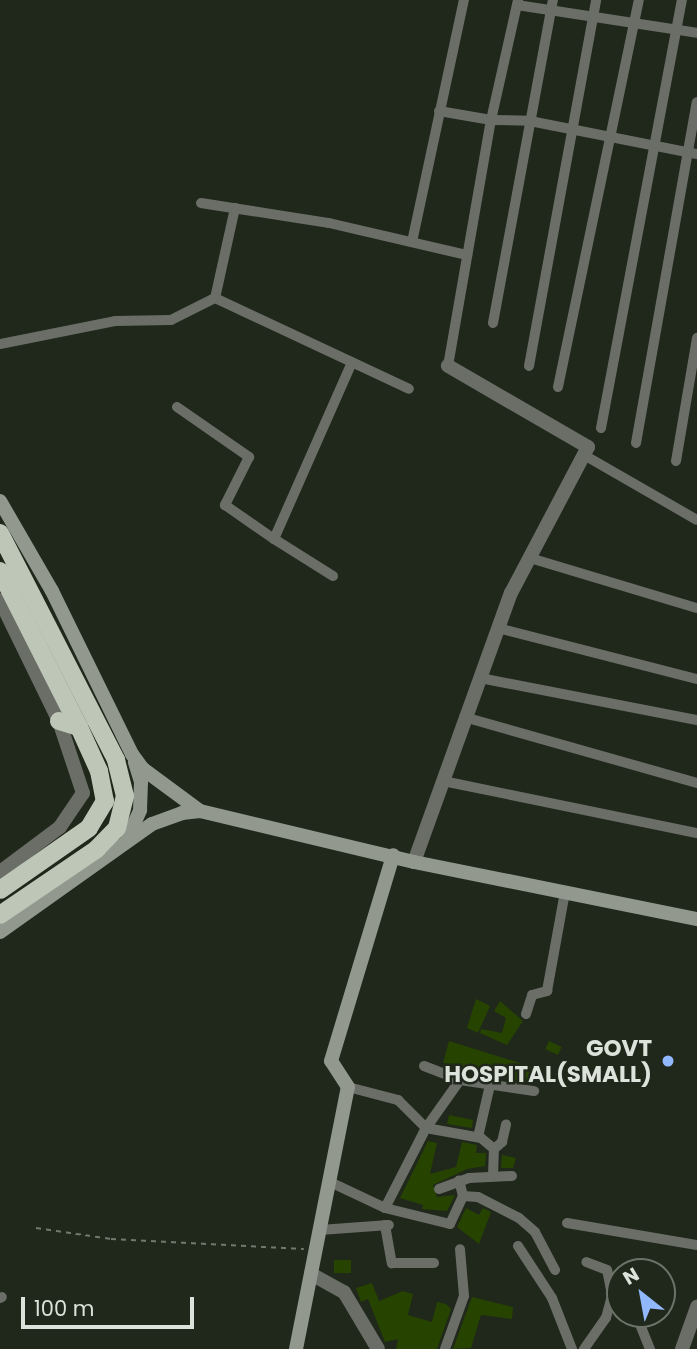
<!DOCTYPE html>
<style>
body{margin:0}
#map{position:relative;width:697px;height:1349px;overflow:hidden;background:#20271b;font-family:Poppins,sans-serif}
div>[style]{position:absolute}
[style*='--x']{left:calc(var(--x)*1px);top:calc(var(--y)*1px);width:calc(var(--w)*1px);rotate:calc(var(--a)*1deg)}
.building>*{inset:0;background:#264400;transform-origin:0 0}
.path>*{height:2px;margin-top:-1px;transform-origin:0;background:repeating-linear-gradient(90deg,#72786e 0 5px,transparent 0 10px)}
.minor>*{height:10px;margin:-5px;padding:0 5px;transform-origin:5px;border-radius:5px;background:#6a6e67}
.tertiary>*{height:14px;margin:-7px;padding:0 7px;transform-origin:7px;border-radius:7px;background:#6a6e67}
.secondary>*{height:14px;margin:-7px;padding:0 7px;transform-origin:7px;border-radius:7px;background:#92988d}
.trunk>*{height:18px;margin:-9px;padding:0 9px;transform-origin:9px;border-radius:9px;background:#bec6b8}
.dots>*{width:19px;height:19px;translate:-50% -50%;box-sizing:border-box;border:4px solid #20271b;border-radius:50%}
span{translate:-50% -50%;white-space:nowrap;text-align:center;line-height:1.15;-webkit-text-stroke:5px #20271b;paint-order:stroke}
.poi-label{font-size:23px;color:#dde2da;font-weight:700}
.right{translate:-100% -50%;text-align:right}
.north{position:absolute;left:606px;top:1258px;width:70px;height:70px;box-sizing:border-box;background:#20271b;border:2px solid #6c7267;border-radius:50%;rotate:329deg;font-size:19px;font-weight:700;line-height:28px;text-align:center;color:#dde2da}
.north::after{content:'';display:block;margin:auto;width:24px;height:32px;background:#91b8fd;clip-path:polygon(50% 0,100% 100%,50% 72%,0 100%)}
.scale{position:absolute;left:21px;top:1297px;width:173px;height:32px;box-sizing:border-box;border:4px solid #dde2da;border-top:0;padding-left:9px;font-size:21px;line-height:24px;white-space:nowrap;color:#dde2da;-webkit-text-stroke:5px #20271b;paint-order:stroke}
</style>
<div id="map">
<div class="building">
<div style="clip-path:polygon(476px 999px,490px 1006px,478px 1033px,467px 1028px)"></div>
<div style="clip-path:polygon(500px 1001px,523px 1021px,507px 1045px,480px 1033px,481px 1029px,502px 1033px,506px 1018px,494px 1011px)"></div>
<div style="clip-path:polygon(449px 1041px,539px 1069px,536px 1080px,514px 1080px,515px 1076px,443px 1063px)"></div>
<div style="left:549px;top:1041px;width:14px;height:9px;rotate:25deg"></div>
<div style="clip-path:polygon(449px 1115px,473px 1120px,472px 1128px,447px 1124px)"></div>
<div style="clip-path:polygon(428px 1141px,437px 1143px,430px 1174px,456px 1167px,462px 1142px,477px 1145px,476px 1153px,486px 1153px,485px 1166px,467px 1169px,433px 1185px,437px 1197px,455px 1195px,447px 1211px,422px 1209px,423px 1205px,400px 1198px)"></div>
<div style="clip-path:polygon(502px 1155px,516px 1158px,513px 1168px,501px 1168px)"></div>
<div style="clip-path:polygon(466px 1208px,479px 1215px,483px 1208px,491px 1212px,479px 1244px,457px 1227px)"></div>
<div style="left:351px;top:1260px;width:13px;height:17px;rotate:90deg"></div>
<div style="clip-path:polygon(372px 1283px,379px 1301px,403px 1291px,413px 1294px,408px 1315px,432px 1322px,437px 1302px,446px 1304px,451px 1309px,437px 1349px,396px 1349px,398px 1339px,385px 1342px,368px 1299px,361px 1302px,356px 1288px)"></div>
<div style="clip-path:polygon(472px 1297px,513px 1307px,512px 1319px,481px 1315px,471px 1348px,453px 1349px)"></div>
</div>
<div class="path">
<div style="--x:36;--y:1228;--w:76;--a:8.3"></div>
<div style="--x:111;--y:1239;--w:193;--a:3"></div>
</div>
<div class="minor">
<div style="--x:517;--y:5;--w:182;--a:8.8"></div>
<div style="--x:439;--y:111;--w:53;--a:9.8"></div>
<div style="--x:491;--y:120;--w:123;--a:-77.3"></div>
<div style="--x:201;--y:203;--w:130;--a:8.9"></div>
<div style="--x:329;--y:223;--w:142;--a:13.1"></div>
<div style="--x:235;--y:208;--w:92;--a:102.5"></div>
<div style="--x:215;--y:298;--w:214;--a:25.1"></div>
<div style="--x:412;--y:242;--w:248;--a:-77.9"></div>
<div style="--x:493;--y:323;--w:329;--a:-79.5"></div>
<div style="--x:0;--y:344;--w:117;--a:-11.3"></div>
<div style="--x:115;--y:321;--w:56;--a:-1"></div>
<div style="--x:171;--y:320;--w:49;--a:-26.6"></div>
<div style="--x:448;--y:366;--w:250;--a:-80.1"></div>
<div style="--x:491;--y:120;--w:39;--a:1"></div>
<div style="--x:530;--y:121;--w:170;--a:11.2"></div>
<div style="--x:529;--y:366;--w:372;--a:-79.6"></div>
<div style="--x:558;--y:387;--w:395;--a:-78.2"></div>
<div style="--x:177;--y:407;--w:88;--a:34.8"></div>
<div style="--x:249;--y:457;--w:54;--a:116.6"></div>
<div style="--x:225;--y:505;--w:60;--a:34.8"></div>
<div style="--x:601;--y:428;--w:436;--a:-79.3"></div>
<div style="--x:636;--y:443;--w:346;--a:-79.9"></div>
<div style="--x:584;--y:455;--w:130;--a:29.9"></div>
<div style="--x:676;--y:461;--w:125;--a:-80.3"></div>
<div style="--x:530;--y:558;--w:174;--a:16.7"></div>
<div style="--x:333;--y:576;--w:70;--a:-147.9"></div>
<div style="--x:274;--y:539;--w:193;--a:-66.2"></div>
<div style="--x:498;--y:628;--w:205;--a:14.4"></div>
<div style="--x:480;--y:678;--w:221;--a:11"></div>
<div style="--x:464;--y:717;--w:242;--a:15.8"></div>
<div style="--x:443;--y:781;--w:259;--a:11.6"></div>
<div style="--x:526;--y:1014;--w:20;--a:-72"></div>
<div style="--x:532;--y:995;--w:16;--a:-15"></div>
<div style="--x:547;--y:991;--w:101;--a:-79.7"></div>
<div style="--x:424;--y:1066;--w:39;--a:21"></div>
<div style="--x:460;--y:1080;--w:75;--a:8.5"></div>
<div style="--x:348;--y:1087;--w:52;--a:14.6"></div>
<div style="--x:398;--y:1100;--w:40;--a:45"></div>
<div style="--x:426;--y:1128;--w:56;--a:10.3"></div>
<div style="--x:481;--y:1138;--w:17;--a:40"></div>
<div style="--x:478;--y:1137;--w:53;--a:-77"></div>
<div style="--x:493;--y:1176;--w:27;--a:-88"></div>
<div style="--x:494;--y:1149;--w:11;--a:-41"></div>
<div style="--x:502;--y:1142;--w:18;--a:-77"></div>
<div style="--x:330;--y:1182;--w:61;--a:25.3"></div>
<div style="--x:385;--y:1208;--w:67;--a:13.8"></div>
<div style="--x:450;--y:1224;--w:31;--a:-65"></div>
<div style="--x:463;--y:1196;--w:16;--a:-104"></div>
<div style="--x:439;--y:1189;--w:32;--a:-20"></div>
<div style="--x:469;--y:1178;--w:43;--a:-2.7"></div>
<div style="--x:463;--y:1196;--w:15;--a:4"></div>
<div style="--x:478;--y:1197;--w:46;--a:27.1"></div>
<div style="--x:519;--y:1218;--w:21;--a:41"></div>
<div style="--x:535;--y:1232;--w:43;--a:62.2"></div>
<div style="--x:385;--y:1208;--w:90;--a:-62.9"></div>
<div style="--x:426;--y:1128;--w:59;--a:-54.7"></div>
<div style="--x:567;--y:1223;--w:132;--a:9.6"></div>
<div style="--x:385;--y:1225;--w:39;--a:80"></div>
<div style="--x:392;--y:1263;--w:42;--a:0"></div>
<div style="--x:320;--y:1230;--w:69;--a:-4.1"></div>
<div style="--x:518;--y:1246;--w:62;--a:56.8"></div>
<div style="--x:552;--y:1298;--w:55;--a:68.6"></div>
<div style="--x:0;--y:1298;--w:2;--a:-27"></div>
<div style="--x:637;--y:1317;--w:35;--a:68"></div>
<div style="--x:445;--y:1349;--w:56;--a:-70.3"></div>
<div style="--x:464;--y:1296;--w:47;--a:-94.9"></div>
<div style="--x:584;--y:1349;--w:38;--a:-55"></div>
<div style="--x:606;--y:1318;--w:24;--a:-75"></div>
<div style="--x:612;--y:1295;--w:25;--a:-101"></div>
<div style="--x:607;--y:1270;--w:22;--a:-159"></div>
</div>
<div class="tertiary">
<div style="--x:0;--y:600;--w:135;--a:64"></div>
<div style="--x:59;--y:721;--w:76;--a:71.6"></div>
<div style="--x:83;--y:793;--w:41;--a:124.1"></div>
<div style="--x:60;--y:827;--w:75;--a:143.1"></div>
<div style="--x:414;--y:862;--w:286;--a:-70.2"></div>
<div style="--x:511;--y:593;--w:165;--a:-62.2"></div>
<div style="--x:588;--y:447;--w:162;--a:-149.9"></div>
<div style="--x:311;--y:1274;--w:38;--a:29"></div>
<div style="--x:344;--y:1292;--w:66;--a:59.2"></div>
<div style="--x:682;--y:1349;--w:45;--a:-70.3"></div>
</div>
<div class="secondary">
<div style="--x:0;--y:501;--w:104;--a:60"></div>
<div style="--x:52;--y:591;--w:182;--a:63.9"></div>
<div style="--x:132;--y:754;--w:19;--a:54"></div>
<div style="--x:143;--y:769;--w:71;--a:36.4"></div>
<div style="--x:126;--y:842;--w:35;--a:-66"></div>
<div style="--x:140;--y:810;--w:28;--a:-88"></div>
<div style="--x:141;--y:782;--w:21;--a:-107"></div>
<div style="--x:0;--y:932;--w:186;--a:-35.4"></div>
<div style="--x:152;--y:824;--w:32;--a:-20"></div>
<div style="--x:182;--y:813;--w:18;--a:-6"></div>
<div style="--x:200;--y:811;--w:220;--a:13.4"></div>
<div style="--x:414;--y:862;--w:289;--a:11.4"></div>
<div style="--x:296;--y:1349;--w:267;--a:-78.8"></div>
<div style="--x:348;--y:1087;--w:31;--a:-123"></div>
<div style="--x:331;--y:1061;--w:215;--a:-73.2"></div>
</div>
<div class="trunk">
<div style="--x:0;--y:533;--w:255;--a:62.9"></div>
<div style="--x:116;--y:760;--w:37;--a:76"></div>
<div style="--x:125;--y:796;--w:33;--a:104"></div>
<div style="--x:117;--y:828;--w:29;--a:134"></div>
<div style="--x:97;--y:849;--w:117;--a:145.8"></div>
<div style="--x:0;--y:571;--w:175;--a:63.1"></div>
<div style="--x:79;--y:727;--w:48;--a:65.6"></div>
<div style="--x:99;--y:771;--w:31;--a:79"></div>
<div style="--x:105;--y:801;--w:31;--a:121"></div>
<div style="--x:89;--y:828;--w:108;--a:145.1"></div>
<div style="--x:59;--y:721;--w:21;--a:17"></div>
</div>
<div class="dots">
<div style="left:668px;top:1061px;background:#91b8fd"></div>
</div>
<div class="poi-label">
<span class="right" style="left:652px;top:1061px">GOVT<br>HOSPITAL(SMALL)</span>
</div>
<div class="north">N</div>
<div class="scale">100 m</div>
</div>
